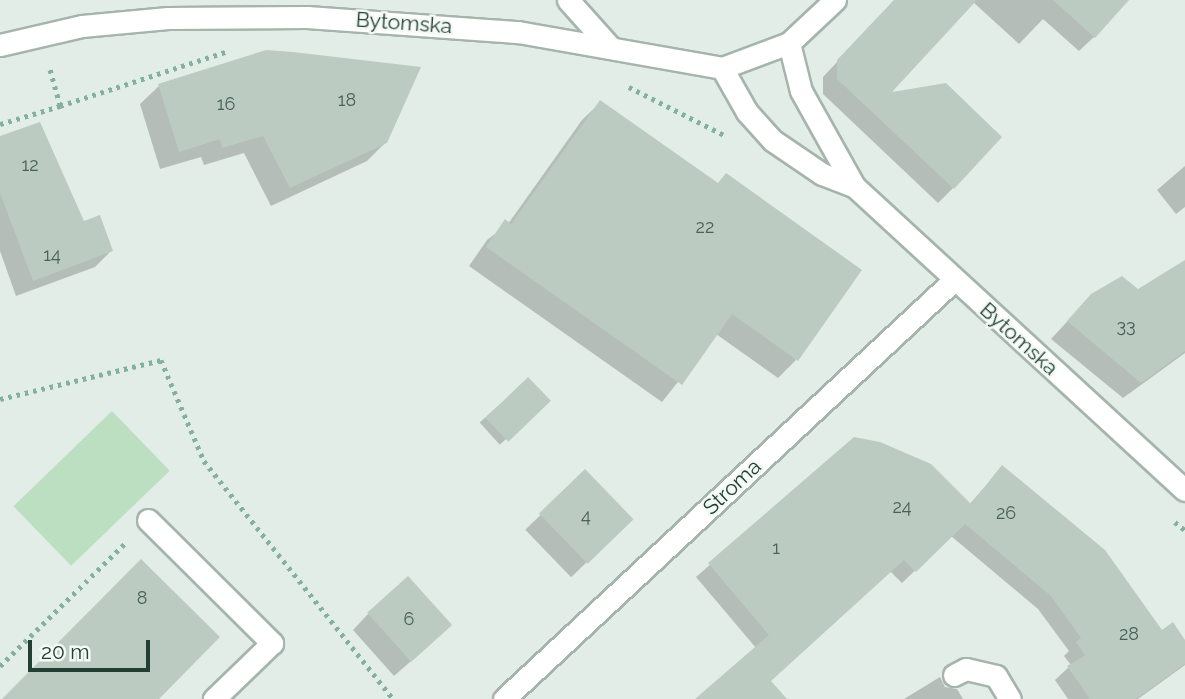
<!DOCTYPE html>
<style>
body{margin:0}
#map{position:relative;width:1185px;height:699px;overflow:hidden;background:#e2ede7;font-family:Raleway,sans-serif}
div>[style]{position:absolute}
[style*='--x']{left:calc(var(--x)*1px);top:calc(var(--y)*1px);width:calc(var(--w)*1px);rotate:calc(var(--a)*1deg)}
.green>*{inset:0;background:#bbdfc0;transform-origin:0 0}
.shadow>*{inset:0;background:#0003;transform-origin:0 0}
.building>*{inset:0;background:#bbcbc2;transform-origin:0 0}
.path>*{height:4.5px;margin-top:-2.25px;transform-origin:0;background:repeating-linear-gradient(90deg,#82b19d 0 3.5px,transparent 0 8.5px)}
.roads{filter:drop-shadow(2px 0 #a5b5ad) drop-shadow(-2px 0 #a5b5ad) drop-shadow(0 2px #a5b5ad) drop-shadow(0 -2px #a5b5ad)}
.service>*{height:21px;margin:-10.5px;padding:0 10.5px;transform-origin:10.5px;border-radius:10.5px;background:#fff}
.minor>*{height:21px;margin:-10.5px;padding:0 10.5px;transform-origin:10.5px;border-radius:10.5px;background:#fff}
.tertiary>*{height:21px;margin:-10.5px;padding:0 10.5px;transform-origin:10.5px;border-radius:10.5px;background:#fff}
span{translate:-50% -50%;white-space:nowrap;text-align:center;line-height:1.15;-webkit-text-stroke:5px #f3f9f5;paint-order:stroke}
.number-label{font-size:18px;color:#486257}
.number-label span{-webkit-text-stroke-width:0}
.street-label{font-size:21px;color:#223f33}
.scale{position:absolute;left:28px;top:640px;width:122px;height:32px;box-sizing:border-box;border:4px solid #223f33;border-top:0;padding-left:9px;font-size:21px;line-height:24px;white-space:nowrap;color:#223f33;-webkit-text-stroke:5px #f3f9f5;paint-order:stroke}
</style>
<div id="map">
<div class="green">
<div style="left:112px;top:411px;width:83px;height:137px;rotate:46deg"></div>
</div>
<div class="shadow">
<div style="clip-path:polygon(895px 0,1105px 0,1094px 37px,1079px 51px,1043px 19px,1019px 44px,973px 2px,887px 95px,953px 188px,938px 203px,823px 94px,823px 77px)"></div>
<div style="clip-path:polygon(159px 86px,386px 142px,367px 161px,271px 206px,244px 153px,204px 165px,201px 157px,160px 169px,140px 104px)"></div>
<div style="clip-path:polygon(601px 102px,796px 360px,778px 378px,716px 334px,662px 402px,469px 266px,487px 240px,508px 224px,582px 120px)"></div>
<div style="clip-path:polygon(0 137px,111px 251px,95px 267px,16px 296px,0 251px)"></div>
<div style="clip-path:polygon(1185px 166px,1185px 207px,1176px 214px,1157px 190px)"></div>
<div style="clip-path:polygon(1185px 264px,1185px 353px,1123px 398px,1051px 339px,1075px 313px,1137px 291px)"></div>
<div style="left:528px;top:379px;width:30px;height:65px;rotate:48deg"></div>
<div style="clip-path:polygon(854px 439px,969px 505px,1002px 467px,1162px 632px,1185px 643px,1185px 665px,1138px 699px,1068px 699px,1055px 680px,1071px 665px,1064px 656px,1069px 651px,1038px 609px,951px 536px,902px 583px,890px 571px,769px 682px,776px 699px,698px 699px,756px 648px,696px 577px)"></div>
<div style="left:585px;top:472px;width:66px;height:83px;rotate:46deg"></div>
<div style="clip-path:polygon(368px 614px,434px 641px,394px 676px,353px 630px)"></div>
<div style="clip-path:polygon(940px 677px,945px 687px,957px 689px,963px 699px,904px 699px)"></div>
</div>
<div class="building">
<div style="clip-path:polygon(894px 0,977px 0,892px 92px,946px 83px,1002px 137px,954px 189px,837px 79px,837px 60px)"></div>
<div style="clip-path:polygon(1053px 0,1129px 0,1095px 38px)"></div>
<div style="clip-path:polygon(266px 50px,293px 52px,421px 67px,387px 143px,290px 188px,263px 136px,222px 148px,220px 139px,179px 152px,158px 84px)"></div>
<div style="clip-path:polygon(600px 100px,718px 183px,726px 173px,862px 270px,798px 361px,732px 314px,682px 385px,486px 247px,505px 219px,511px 224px)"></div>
<div style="clip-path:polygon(40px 122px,84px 221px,100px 215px,113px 251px,33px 281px,0 193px,0 136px)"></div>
<div style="clip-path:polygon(1185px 260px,1185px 351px,1141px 383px,1067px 321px,1091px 294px,1122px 276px,1138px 289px)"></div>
<div style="left:528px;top:377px;width:33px;height:59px;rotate:46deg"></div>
<div style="clip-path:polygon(854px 437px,880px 442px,931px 464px,971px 504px,1002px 465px,1105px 550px,1162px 630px,1173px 622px,1185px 640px,1185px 664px,1136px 699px,1090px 699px,1067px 666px,1085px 655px,1076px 642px,1081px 638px,1051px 596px,965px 524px,916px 572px,904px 560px,771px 681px,787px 699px,695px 699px,769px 635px,708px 563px)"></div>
<div style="left:585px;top:469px;width:70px;height:64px;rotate:46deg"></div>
<div style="clip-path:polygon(141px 559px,220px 637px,159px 699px,2px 699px)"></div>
<div style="left:408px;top:576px;width:66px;height:55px;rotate:48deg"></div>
</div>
<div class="path">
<div style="--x:629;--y:87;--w:106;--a:26.8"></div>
<div style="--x:60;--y:106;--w:174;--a:-18.1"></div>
<div style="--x:0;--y:124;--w:63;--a:-16.7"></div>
<div style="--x:60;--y:106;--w:41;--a:-105.8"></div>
<div style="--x:0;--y:399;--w:166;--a:-13.6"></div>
<div style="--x:161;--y:360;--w:110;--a:66.9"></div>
<div style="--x:204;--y:461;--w:304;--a:51.5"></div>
<div style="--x:1175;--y:522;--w:13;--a:39"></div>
<div style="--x:0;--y:666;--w:178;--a:-44.5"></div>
</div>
<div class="roads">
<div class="service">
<div style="--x:568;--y:0;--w:63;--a:48.2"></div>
<div style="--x:148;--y:520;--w:175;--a:44.8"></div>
<div style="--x:272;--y:643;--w:81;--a:136"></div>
<div style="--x:954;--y:675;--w:13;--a:-27"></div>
<div style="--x:966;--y:669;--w:31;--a:13"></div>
<div style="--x:996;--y:676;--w:27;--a:59"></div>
</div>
<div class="minor">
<div style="--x:504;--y:699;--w:615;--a:-42.96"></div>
</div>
<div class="tertiary">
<div style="--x:789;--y:43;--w:49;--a:76"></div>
<div style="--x:801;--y:91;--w:109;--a:60.8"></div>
<div style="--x:854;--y:186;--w:449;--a:42.6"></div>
<div style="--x:0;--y:45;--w:84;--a:-13"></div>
<div style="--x:82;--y:26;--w:86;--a:-5.3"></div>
<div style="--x:168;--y:18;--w:139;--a:-0.4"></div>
<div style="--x:307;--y:17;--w:212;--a:4.1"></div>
<div style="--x:518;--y:32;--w:207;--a:10"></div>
<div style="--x:722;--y:68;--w:72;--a:-20.5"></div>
<div style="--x:789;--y:43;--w:63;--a:-43.1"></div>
<div style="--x:722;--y:68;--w:51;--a:60.4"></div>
<div style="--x:747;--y:112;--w:38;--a:48"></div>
<div style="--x:772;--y:140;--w:60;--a:34.2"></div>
<div style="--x:822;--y:174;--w:34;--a:21"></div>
</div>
</div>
<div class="number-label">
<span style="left:347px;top:100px">18</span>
<span style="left:226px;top:104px">16</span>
<span style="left:30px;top:165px">12</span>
<span style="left:705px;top:227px">22</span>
<span style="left:52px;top:255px">14</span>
<span style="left:1126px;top:326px">33</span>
<span style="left:902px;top:507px">24</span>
<span style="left:1006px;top:513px">26</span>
<span style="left:586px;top:516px">4</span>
<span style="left:776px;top:548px">1</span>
<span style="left:142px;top:598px">8</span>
<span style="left:409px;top:619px">6</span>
<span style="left:1129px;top:634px">28</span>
</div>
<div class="street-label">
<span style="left:404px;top:23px;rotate:4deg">Bytomska</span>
<span style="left:1019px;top:339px;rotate:42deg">Bytomska</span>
<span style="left:732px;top:487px;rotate:-43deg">Stroma</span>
</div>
<div class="scale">20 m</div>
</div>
